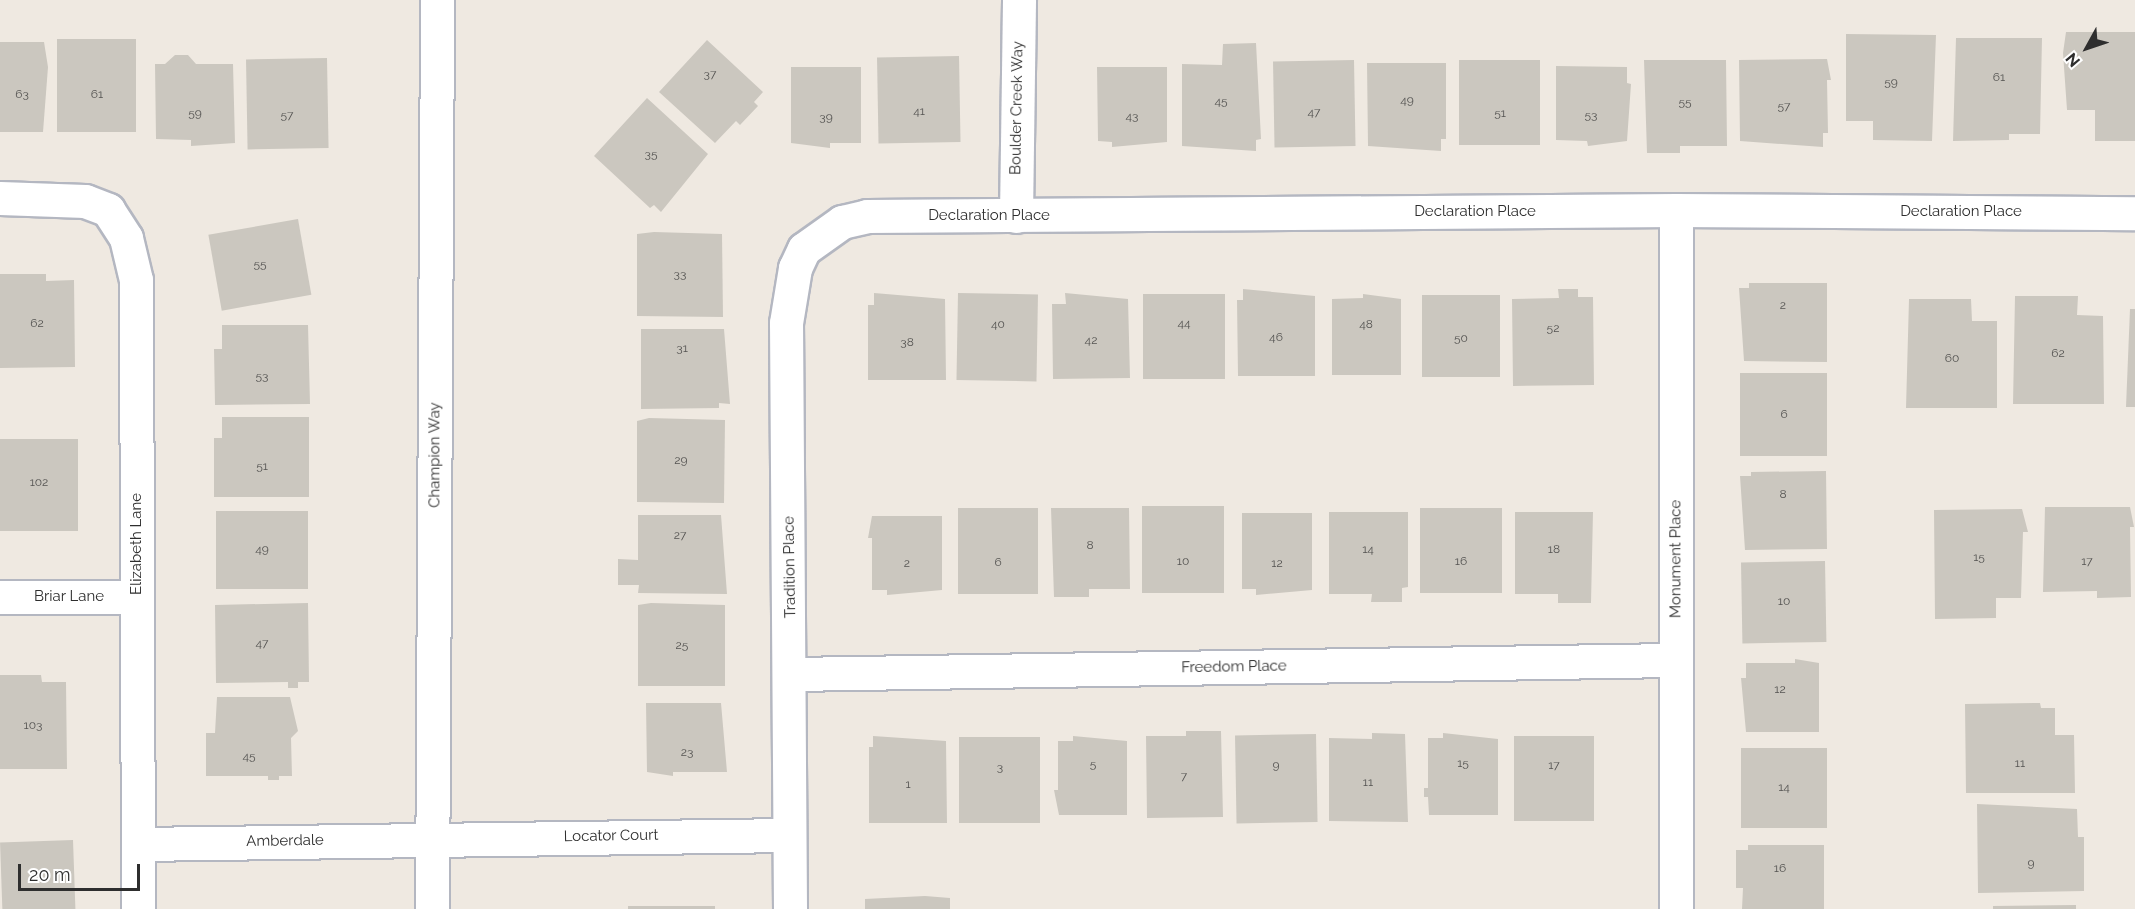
<!DOCTYPE html>
<style>
body{margin:0}
#map{position:relative;width:2135px;height:909px;overflow:hidden;background:#efe9e1;font-family:Raleway,sans-serif}
div>[style]{position:absolute}
[style*='--x']{left:calc(var(--x)*1px);top:calc(var(--y)*1px);width:calc(var(--w)*1px);rotate:calc(var(--a)*1deg)}
.building>*{inset:0;background:#cbc7bf;transform-origin:0 0}
.roads{filter:drop-shadow(2px 0 #b4b7c1) drop-shadow(-2px 0 #b4b7c1) drop-shadow(0 2px #b4b7c1) drop-shadow(0 -2px #b4b7c1)}
.minor>*{height:33px;margin:-16.5px;padding:0 16.5px;transform-origin:16.5px;border-radius:16.5px;background:#fff}
span{translate:-50% -50%;white-space:nowrap;text-align:center;line-height:1.15;-webkit-text-stroke:6px #fff;paint-order:stroke}
.number-label{font-size:12px;color:#555452}
.number-label span{-webkit-text-stroke-width:0}
.street-label{font-size:15px;color:#2e2e2e}
.north{position:absolute;left:2057px;top:18px;width:60px;height:60px;-webkit-text-stroke:4px #fff;paint-order:stroke;rotate:230deg;font-size:16px;font-weight:700;line-height:24px;text-align:center;color:#2e2e2e}
.north::after{content:'';display:block;margin:auto;width:21px;height:27px;background:#2e2e2e;clip-path:polygon(50% 0,100% 100%,50% 72%,0 100%)}
.scale{position:absolute;left:18px;top:864px;width:122px;height:27px;box-sizing:border-box;border:3px solid #2e2e2e;border-top:0;padding-left:8px;font-size:18px;line-height:21px;white-space:nowrap;color:#2e2e2e;-webkit-text-stroke:4px #fff;paint-order:stroke}
</style>
<div id="map">
<div class="building">
<div style="clip-path:polygon(2066px 32px,2135px 32px,2135px 141px,2095px 141px,2095px 110px,2067px 110px,2063px 53px)"></div>
<div style="clip-path:polygon(1846px 34px,1936px 35px,1932px 141px,1873px 140px,1873px 121px,1846px 121px)"></div>
<div style="clip-path:polygon(1956px 38px,2042px 38px,2040px 134px,2009px 134px,2009px 140px,1953px 141px)"></div>
<div style="left:57px;top:39px;width:79px;height:93px"></div>
<div style="clip-path:polygon(707px 40px,763px 92px,754px 102px,758px 106px,740px 125px,736px 121px,715px 143px,659px 92px)"></div>
<div style="clip-path:polygon(0 42px,44px 42px,48px 67px,43px 132px,0 132px)"></div>
<div style="clip-path:polygon(1256px 43px,1261px 139px,1256px 140px,1256px 151px,1182px 146px,1182px 64px,1222px 65px,1223px 44px)"></div>
<div style="clip-path:polygon(175px 55px,188px 55px,196px 64px,233px 64px,235px 143px,191px 146px,191px 140px,156px 139px,155px 64px,165px 64px)"></div>
<div style="left:959px;top:56px;width:86px;height:82px;rotate:89deg"></div>
<div style="left:327px;top:58px;width:90px;height:81px;rotate:89deg"></div>
<div style="clip-path:polygon(1827px 59px,1831px 80px,1827px 80px,1828px 133px,1823px 133px,1823px 147px,1740px 141px,1739px 60px)"></div>
<div style="left:1354px;top:60px;width:86px;height:81px;rotate:89deg"></div>
<div style="left:1459px;top:60px;width:81px;height:85px"></div>
<div style="clip-path:polygon(1644px 60px,1726px 60px,1727px 146px,1680px 146px,1680px 153px,1647px 153px)"></div>
<div style="clip-path:polygon(1367px 63px,1446px 63px,1446px 139px,1441px 139px,1441px 151px,1368px 146px)"></div>
<div style="clip-path:polygon(1556px 66px,1627px 67px,1627px 83px,1631px 84px,1627px 141px,1588px 146px,1587px 141px,1556px 140px)"></div>
<div style="clip-path:polygon(791px 67px,861px 67px,861px 143px,830px 143px,830px 148px,791px 143px)"></div>
<div style="clip-path:polygon(1097px 67px,1167px 67px,1167px 142px,1112px 147px,1112px 142px,1098px 141px)"></div>
<div style="clip-path:polygon(647px 98px,708px 154px,661px 212px,654px 205px,650px 208px,594px 156px)"></div>
<div style="left:298px;top:219px;width:77px;height:91px;rotate:80deg"></div>
<div style="clip-path:polygon(654px 232px,722px 234px,723px 317px,637px 316px,637px 234px)"></div>
<div style="clip-path:polygon(0 274px,46px 274px,46px 281px,74px 280px,75px 367px,0 368px)"></div>
<div style="clip-path:polygon(1749px 283px,1827px 283px,1827px 362px,1744px 361px,1739px 288px,1749px 288px)"></div>
<div style="clip-path:polygon(1243px 289px,1315px 296px,1315px 376px,1238px 376px,1237px 300px,1243px 300px)"></div>
<div style="clip-path:polygon(1558px 289px,1578px 289px,1578px 297px,1593px 297px,1594px 385px,1513px 386px,1512px 299px,1559px 298px)"></div>
<div style="clip-path:polygon(874px 293px,945px 299px,946px 380px,868px 380px,868px 305px,874px 305px)"></div>
<div style="left:958px;top:293px;width:80px;height:87px;rotate:1deg"></div>
<div style="clip-path:polygon(1065px 293px,1128px 299px,1130px 378px,1053px 379px,1052px 304px,1066px 304px)"></div>
<div style="left:1143px;top:294px;width:82px;height:85px"></div>
<div style="clip-path:polygon(1363px 294px,1401px 299px,1401px 375px,1332px 375px,1332px 299px,1363px 298px)"></div>
<div style="left:1500px;top:295px;width:82px;height:78px;rotate:90deg"></div>
<div style="clip-path:polygon(2015px 296px,2078px 296px,2077px 315px,2103px 316px,2104px 404px,2013px 404px)"></div>
<div style="clip-path:polygon(1909px 299px,1971px 299px,1972px 321px,1997px 321px,1997px 408px,1906px 408px)"></div>
<div style="clip-path:polygon(2130px 309px,2135px 309px,2135px 407px,2126px 407px)"></div>
<div style="clip-path:polygon(222px 325px,308px 325px,310px 404px,215px 405px,214px 349px,222px 349px)"></div>
<div style="clip-path:polygon(641px 329px,724px 329px,730px 404px,719px 403px,719px 408px,641px 409px)"></div>
<div style="left:1740px;top:373px;width:87px;height:83px"></div>
<div style="clip-path:polygon(222px 417px,309px 417px,309px 497px,214px 497px,214px 438px,222px 438px)"></div>
<div style="clip-path:polygon(649px 418px,725px 420px,724px 503px,637px 502px,637px 421px)"></div>
<div style="left:0;top:439px;width:78px;height:92px"></div>
<div style="clip-path:polygon(1826px 471px,1827px 549px,1745px 550px,1740px 476px,1751px 476px,1751px 472px)"></div>
<div style="left:1142px;top:506px;width:82px;height:87px"></div>
<div style="clip-path:polygon(2045px 507px,2130px 507px,2134px 527px,2130px 527px,2131px 597px,2097px 598px,2097px 591px,2043px 592px)"></div>
<div style="left:958px;top:508px;width:80px;height:86px"></div>
<div style="clip-path:polygon(1051px 508px,1129px 508px,1130px 589px,1089px 589px,1089px 597px,1054px 597px)"></div>
<div style="left:1420px;top:508px;width:82px;height:85px"></div>
<div style="clip-path:polygon(2022px 509px,2028px 532px,2023px 532px,2021px 598px,1996px 598px,1996px 618px,1935px 619px,1934px 510px)"></div>
<div style="left:216px;top:511px;width:92px;height:78px"></div>
<div style="clip-path:polygon(1329px 512px,1408px 512px,1408px 587px,1402px 588px,1402px 602px,1371px 602px,1372px 594px,1329px 594px)"></div>
<div style="clip-path:polygon(1515px 512px,1593px 512px,1591px 603px,1558px 603px,1558px 594px,1515px 594px)"></div>
<div style="clip-path:polygon(1242px 513px,1312px 513px,1312px 590px,1256px 595px,1256px 589px,1242px 589px)"></div>
<div style="clip-path:polygon(638px 515px,721px 515px,727px 594px,638px 593px,639px 585px,618px 585px,618px 559px,638px 560px)"></div>
<div style="clip-path:polygon(872px 516px,942px 516px,942px 590px,887px 595px,887px 590px,872px 590px,872px 538px,868px 538px)"></div>
<div style="left:1825px;top:561px;width:81px;height:84px;rotate:89deg"></div>
<div style="clip-path:polygon(308px 603px,309px 682px,298px 682px,298px 688px,288px 688px,288px 682px,216px 683px,215px 605px)"></div>
<div style="clip-path:polygon(651px 603px,725px 605px,725px 686px,638px 686px,638px 605px)"></div>
<div style="clip-path:polygon(1795px 659px,1819px 663px,1819px 732px,1746px 732px,1741px 678px,1746px 678px,1746px 663px,1795px 663px)"></div>
<div style="clip-path:polygon(0 675px,41px 675px,42px 682px,66px 682px,67px 769px,0 769px)"></div>
<div style="clip-path:polygon(217px 697px,290px 697px,298px 731px,291px 738px,292px 776px,279px 776px,279px 780px,268px 780px,268px 776px,206px 776px,206px 733px,215px 733px)"></div>
<div style="clip-path:polygon(646px 703px,721px 703px,727px 772px,673px 772px,673px 776px,647px 772px)"></div>
<div style="clip-path:polygon(2040px 703px,2041px 708px,2055px 708px,2055px 735px,2074px 735px,2075px 793px,1966px 793px,1965px 704px)"></div>
<div style="clip-path:polygon(1186px 731px,1221px 731px,1223px 817px,1147px 818px,1146px 736px,1186px 736px)"></div>
<div style="clip-path:polygon(1372px 733px,1405px 734px,1408px 822px,1329px 821px,1329px 738px,1372px 739px)"></div>
<div style="clip-path:polygon(1443px 733px,1498px 739px,1498px 815px,1429px 815px,1428px 797px,1424px 797px,1424px 788px,1428px 788px,1428px 738px,1443px 738px)"></div>
<div style="left:1316px;top:734px;width:88px;height:81px;rotate:89deg"></div>
<div style="clip-path:polygon(873px 736px,946px 741px,947px 823px,869px 823px,869px 747px,873px 747px)"></div>
<div style="clip-path:polygon(1073px 736px,1127px 741px,1127px 815px,1059px 815px,1054px 790px,1058px 790px,1058px 741px,1073px 741px)"></div>
<div style="left:1514px;top:736px;width:80px;height:85px"></div>
<div style="left:959px;top:737px;width:81px;height:86px"></div>
<div style="left:1741px;top:748px;width:86px;height:80px"></div>
<div style="clip-path:polygon(1977px 804px,2077px 809px,2078px 837px,2084px 837px,2084px 891px,1978px 893px)"></div>
<div style="left:73px;top:840px;width:69px;height:73px;rotate:88deg"></div>
<div style="clip-path:polygon(1748px 845px,1824px 845px,1824px 909px,1742px 909px,1743px 888px,1736px 888px,1736px 850px,1748px 850px)"></div>
<div style="clip-path:polygon(925px 896px,950px 898px,950px 909px,865px 909px,865px 899px)"></div>
<div style="clip-path:polygon(2076px 905px,2076px 909px,1993px 909px,1993px 906px)"></div>
<div style="left:628px;top:906px;width:87px;height:3px"></div>
</div>
<div class="roads">
<div class="minor">
<div style="--x:0;--y:198;--w:85;--a:2"></div>
<div style="--x:85;--y:201;--w:25;--a:21"></div>
<div style="--x:108;--y:210;--w:33;--a:57"></div>
<div style="--x:126;--y:238;--w:43;--a:76.6"></div>
<div style="--x:136;--y:280;--w:629;--a:89.82"></div>
<div style="--x:1016;--y:216;--w:216;--a:-89.2"></div>
<div style="--x:0;--y:597;--w:137;--a:0"></div>
<div style="--x:792;--y:674;--w:884;--a:-0.91"></div>
<div style="--x:138;--y:844;--w:651;--a:-0.79"></div>
<div style="--x:432;--y:909;--w:909;--a:-89.68"></div>
<div style="--x:790;--y:909;--w:586;--a:-90.39"></div>
<div style="--x:786;--y:323;--w:56;--a:-80.7"></div>
<div style="--x:795;--y:268;--w:21;--a:-65"></div>
<div style="--x:804;--y:249;--w:47;--a:-35.4"></div>
<div style="--x:842;--y:222;--w:26;--a:-13"></div>
<div style="--x:867;--y:216;--w:809;--a:-0.42"></div>
<div style="--x:1676;--y:210;--w:459;--a:0.4"></div>
<div style="--x:1676;--y:909;--w:699;--a:-90"></div>
</div>
</div>
<div class="number-label">
<span style="left:710px;top:75px">37</span>
<span style="left:1999px;top:78px">61</span>
<span style="left:1891px;top:83px">59</span>
<span style="left:22px;top:95px">63</span>
<span style="left:97px;top:95px">61</span>
<span style="left:1407px;top:101px">49</span>
<span style="left:1221px;top:102px">45</span>
<span style="left:1685px;top:103px">55</span>
<span style="left:1784px;top:107px">57</span>
<span style="left:919px;top:112px">41</span>
<span style="left:1314px;top:113px">47</span>
<span style="left:195px;top:114px">59</span>
<span style="left:1500px;top:114px">51</span>
<span style="left:287px;top:116px">57</span>
<span style="left:1591px;top:116px">53</span>
<span style="left:1132px;top:117px">43</span>
<span style="left:826px;top:118px">39</span>
<span style="left:651px;top:155px">35</span>
<span style="left:260px;top:265px">55</span>
<span style="left:680px;top:275px">33</span>
<span style="left:1783px;top:306px">2</span>
<span style="left:37px;top:324px">62</span>
<span style="left:1184px;top:324px">44</span>
<span style="left:998px;top:325px">40</span>
<span style="left:1366px;top:325px">48</span>
<span style="left:1553px;top:329px">52</span>
<span style="left:1276px;top:338px">46</span>
<span style="left:1461px;top:339px">50</span>
<span style="left:1091px;top:341px">42</span>
<span style="left:907px;top:343px">38</span>
<span style="left:682px;top:349px">31</span>
<span style="left:2058px;top:354px">62</span>
<span style="left:1952px;top:359px">60</span>
<span style="left:262px;top:377px">53</span>
<span style="left:1784px;top:415px">6</span>
<span style="left:681px;top:461px">29</span>
<span style="left:262px;top:467px">51</span>
<span style="left:39px;top:483px">102</span>
<span style="left:1783px;top:495px">8</span>
<span style="left:680px;top:536px">27</span>
<span style="left:1090px;top:546px">8</span>
<span style="left:262px;top:550px">49</span>
<span style="left:1368px;top:550px">14</span>
<span style="left:1554px;top:550px">18</span>
<span style="left:1979px;top:558px">15</span>
<span style="left:1183px;top:562px">10</span>
<span style="left:1461px;top:562px">16</span>
<span style="left:2087px;top:562px">17</span>
<span style="left:998px;top:563px">6</span>
<span style="left:907px;top:564px">2</span>
<span style="left:1277px;top:564px">12</span>
<span style="left:1784px;top:602px">10</span>
<span style="left:262px;top:644px">47</span>
<span style="left:682px;top:646px">25</span>
<span style="left:1780px;top:690px">12</span>
<span style="left:33px;top:726px">103</span>
<span style="left:687px;top:753px">23</span>
<span style="left:249px;top:757px">45</span>
<span style="left:1463px;top:764px">15</span>
<span style="left:2020px;top:764px">11</span>
<span style="left:1093px;top:765px">5</span>
<span style="left:1276px;top:766px">9</span>
<span style="left:1554px;top:766px">17</span>
<span style="left:1000px;top:768px">3</span>
<span style="left:1184px;top:777px">7</span>
<span style="left:1368px;top:783px">11</span>
<span style="left:908px;top:785px">1</span>
<span style="left:1784px;top:788px">14</span>
<span style="left:2031px;top:864px">9</span>
<span style="left:1780px;top:869px">16</span>
</div>
<div class="street-label">
<span style="left:1017px;top:108px;rotate:-89deg">Boulder Creek Way</span>
<span style="left:1475px;top:212px">Declaration Place</span>
<span style="left:1961px;top:212px">Declaration Place</span>
<span style="left:989px;top:216px">Declaration Place</span>
<span style="left:435px;top:455px;rotate:-90deg">Champion Way</span>
<span style="left:137px;top:544px;rotate:-90deg">Elizabeth Lane</span>
<span style="left:1676px;top:559px;rotate:-90deg">Monument Place</span>
<span style="left:790px;top:567px;rotate:-91deg">Tradition Place</span>
<span style="left:69px;top:597px">Briar Lane</span>
<span style="left:1234px;top:667px;rotate:-1deg">Freedom Place</span>
<span style="left:611px;top:836px;rotate:-1deg">Locator Court</span>
<span style="left:285px;top:841px;rotate:-1deg">Amberdale</span>
</div>
<div class="north">N</div>
<div class="scale">20 m</div>
</div>
